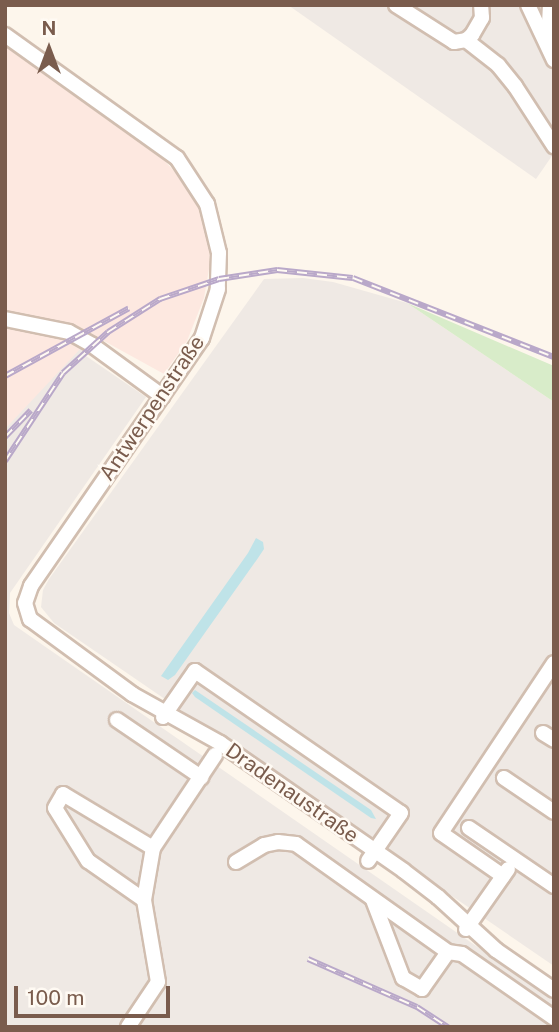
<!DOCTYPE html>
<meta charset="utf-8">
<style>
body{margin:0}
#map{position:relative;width:559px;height:1032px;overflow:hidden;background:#fdf6ec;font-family:"Public Sans",sans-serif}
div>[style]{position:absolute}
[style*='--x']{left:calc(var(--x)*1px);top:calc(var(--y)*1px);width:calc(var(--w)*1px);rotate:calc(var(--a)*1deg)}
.commercial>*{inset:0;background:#fde8e0}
.industrial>*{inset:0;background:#efe9e4}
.green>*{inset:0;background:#d8ecc9}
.water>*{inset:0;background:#bfe3e8}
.roads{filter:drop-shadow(2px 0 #d1beb0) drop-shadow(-2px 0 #d1beb0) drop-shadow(0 2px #d1beb0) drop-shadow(0 -2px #d1beb0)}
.minor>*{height:14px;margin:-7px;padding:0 7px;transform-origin:7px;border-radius:7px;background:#fff}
.rail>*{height:6px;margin-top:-3px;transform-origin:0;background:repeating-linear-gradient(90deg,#fffaf3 0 10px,#b9a8c9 0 20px);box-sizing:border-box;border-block:2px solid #b9a8c9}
span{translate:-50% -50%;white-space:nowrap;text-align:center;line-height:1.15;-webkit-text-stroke:5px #fffaf3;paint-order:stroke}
.street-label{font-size:21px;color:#7a5c4d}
.frame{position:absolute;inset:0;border:7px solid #7a5c4d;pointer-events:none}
.north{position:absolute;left:14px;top:14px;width:70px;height:70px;-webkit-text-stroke:5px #fffaf3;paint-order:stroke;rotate:0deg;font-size:19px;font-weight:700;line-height:28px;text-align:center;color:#7a5c4d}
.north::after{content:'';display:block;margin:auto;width:24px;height:32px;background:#7a5c4d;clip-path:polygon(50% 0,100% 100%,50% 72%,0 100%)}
.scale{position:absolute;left:14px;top:986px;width:156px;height:32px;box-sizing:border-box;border:4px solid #7a5c4d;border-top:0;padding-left:9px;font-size:21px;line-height:24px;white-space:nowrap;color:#7a5c4d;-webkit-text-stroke:5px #fffaf3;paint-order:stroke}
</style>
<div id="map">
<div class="commercial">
<div style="clip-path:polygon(5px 46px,161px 157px,187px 185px,202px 211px,209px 236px,210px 263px,204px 298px,187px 341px,164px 374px,95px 336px,5px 429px)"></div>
</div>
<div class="industrial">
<div style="clip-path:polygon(288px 5px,554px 5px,554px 153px,536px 179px)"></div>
<div style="clip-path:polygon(303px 278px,333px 282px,407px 303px,554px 402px,554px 966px,54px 623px,41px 607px,43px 590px,49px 579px,264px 279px)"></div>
<div style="clip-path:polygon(82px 347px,86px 356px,146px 397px,10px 593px,9px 613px,14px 625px,554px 1000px,554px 1027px,5px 1027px,5px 429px)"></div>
</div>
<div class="green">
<div style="clip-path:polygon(407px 303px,554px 366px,554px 402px)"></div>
</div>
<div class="water">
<div style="clip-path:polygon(256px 538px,263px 542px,264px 549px,258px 558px,175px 675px,168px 680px,161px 676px,248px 553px)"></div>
<div style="clip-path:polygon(195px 690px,371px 810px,376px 819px,371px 818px,195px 697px,192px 693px)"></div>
</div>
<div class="roads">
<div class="minor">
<div style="--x:396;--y:5;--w:69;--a:32.5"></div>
<div style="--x:454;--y:42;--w:12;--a:-9"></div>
<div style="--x:466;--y:40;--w:8;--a:-40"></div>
<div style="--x:472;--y:35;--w:20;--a:-60"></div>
<div style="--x:482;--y:18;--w:13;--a:-94"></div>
<div style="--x:528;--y:5;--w:61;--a:64.7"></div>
<div style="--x:550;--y:5;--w:19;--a:93"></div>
<div style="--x:549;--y:24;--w:11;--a:63"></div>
<div style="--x:5;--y:35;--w:211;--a:35.6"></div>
<div style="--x:177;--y:158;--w:55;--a:56.9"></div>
<div style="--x:207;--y:204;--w:50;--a:76.2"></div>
<div style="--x:219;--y:253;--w:36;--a:92"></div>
<div style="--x:218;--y:289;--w:52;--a:108.1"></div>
<div style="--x:202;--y:338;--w:301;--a:124.6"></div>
<div style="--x:31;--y:586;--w:18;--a:109"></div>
<div style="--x:25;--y:603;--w:17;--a:73"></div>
<div style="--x:30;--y:619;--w:127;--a:36.3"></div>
<div style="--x:132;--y:694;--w:101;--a:29.1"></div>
<div style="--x:220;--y:743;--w:224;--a:34.8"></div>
<div style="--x:404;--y:871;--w:43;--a:37.4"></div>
<div style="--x:438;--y:897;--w:79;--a:42.4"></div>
<div style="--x:496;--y:950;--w:70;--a:34.6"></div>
<div style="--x:466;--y:40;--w:41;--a:38"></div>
<div style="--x:498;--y:65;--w:27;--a:51"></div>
<div style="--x:515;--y:86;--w:72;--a:57"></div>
<div style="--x:5;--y:319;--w:65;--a:11.5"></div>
<div style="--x:69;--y:332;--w:26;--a:29"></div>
<div style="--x:92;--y:345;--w:87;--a:36.1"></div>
<div style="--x:163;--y:717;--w:56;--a:-55.2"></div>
<div style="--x:195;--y:671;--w:250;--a:34.6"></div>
<div style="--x:401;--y:813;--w:58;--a:124.5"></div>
<div style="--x:117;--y:720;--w:102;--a:34.2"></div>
<div style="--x:543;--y:733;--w:13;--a:32"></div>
<div style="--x:504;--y:778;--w:60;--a:34.2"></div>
<div style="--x:469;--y:828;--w:103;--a:34.3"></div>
<div style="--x:236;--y:862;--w:33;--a:-31"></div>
<div style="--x:264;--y:845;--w:14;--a:-12"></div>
<div style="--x:278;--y:842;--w:18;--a:6"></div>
<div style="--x:296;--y:844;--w:186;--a:35.4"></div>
<div style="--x:448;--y:952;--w:14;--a:8"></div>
<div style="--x:462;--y:954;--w:112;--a:34.8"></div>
<div style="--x:503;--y:876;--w:75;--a:-145.3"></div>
<div style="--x:441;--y:833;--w:204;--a:-56.4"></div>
<div style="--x:144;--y:900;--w:68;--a:-145.1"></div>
<div style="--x:88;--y:861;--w:62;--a:-121.9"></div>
<div style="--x:55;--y:808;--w:16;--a:-60"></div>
<div style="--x:63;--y:794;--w:105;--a:31"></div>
<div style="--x:373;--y:900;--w:84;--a:69"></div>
<div style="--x:403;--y:978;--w:22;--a:30"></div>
<div style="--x:422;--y:989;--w:45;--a:-54.9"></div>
<div style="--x:466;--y:929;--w:73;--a:-55"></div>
<div style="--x:128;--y:1027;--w:54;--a:-56.3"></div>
<div style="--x:158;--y:982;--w:83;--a:-99.7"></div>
<div style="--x:144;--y:900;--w:53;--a:-80.2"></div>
<div style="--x:153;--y:848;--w:112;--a:-56.3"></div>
</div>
</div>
<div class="rail">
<div style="--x:5;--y:376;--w:141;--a:-28.7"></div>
<div style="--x:5;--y:437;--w:37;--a:-46"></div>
<div style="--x:5;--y:461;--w:105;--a:-56.6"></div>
<div style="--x:63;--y:373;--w:61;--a:-42.3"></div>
<div style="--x:108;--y:332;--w:62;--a:-32.4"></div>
<div style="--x:160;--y:299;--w:62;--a:-18.7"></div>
<div style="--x:219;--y:279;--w:59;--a:-8.8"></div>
<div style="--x:277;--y:270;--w:76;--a:6"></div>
<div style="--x:353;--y:278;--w:216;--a:21.5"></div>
<div style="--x:308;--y:959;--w:119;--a:23.8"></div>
<div style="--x:417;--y:1007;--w:37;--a:33"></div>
</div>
<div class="street-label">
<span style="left:152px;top:408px;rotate:-56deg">Antwerpenstraße</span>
<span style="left:292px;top:793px;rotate:35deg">Dradenaustraße</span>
</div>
<div class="frame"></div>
<div class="north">N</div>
<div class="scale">100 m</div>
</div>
